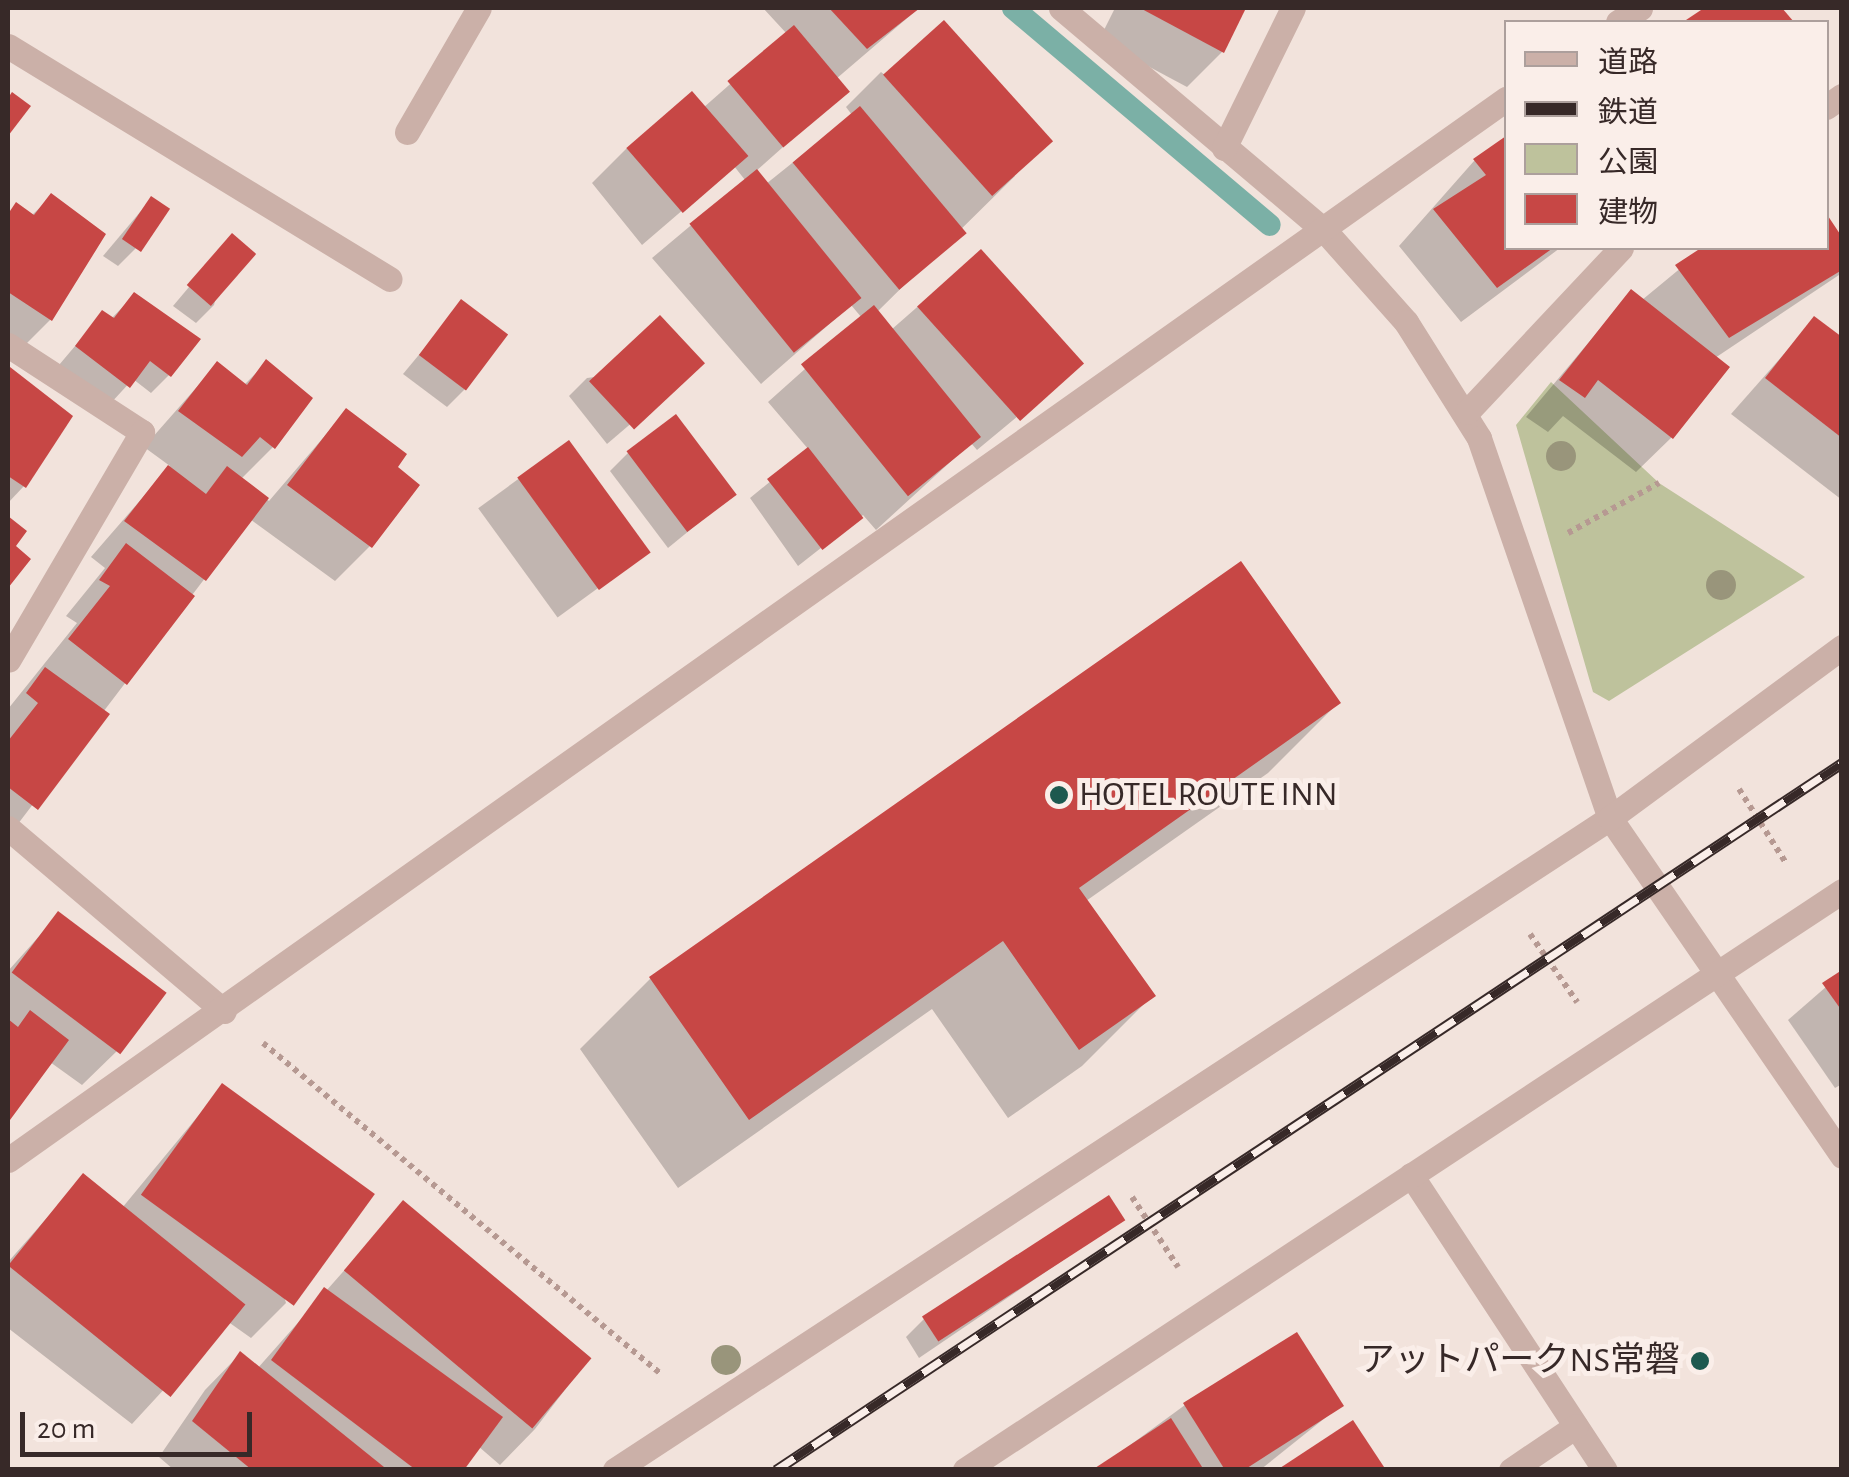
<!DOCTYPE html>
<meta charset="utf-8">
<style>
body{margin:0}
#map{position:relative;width:1849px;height:1477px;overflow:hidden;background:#f2e3dc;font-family:"Alegreya Sans","Noto Sans JP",sans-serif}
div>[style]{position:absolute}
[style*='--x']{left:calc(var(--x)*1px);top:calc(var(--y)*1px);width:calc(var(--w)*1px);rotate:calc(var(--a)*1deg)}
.green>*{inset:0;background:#bec29c}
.shadow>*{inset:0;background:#0003;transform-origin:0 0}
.stream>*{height:22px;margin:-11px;padding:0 11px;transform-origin:11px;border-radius:11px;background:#7bb0a6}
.building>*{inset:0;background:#c74745;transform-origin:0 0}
.path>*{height:6px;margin-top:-3px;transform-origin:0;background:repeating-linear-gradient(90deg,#b69992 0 5px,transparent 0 10px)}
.street>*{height:25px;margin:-12.5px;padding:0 12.5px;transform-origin:12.5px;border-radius:12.5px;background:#cbb0a8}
.rail>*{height:11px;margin-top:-5.5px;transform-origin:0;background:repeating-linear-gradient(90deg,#faeee9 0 22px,#372928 0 44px);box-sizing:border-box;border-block:2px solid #372928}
.trees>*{width:30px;height:30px;margin:-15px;border-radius:50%;background:#99957b}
.dots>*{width:28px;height:28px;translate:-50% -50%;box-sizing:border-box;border:5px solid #faeee9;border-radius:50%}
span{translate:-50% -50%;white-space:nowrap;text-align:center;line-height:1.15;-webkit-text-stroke:10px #faeee9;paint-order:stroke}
.poi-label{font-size:35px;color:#372928}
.left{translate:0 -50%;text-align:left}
.right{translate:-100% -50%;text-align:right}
.frame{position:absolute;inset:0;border:10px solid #372928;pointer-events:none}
.legend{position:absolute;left:1504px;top:20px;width:325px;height:230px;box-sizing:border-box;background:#faeee9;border:2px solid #ac9f9c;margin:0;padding:12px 18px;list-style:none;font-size:30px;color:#372928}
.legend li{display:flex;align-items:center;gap:20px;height:50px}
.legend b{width:50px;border:2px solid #ac9f9c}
.scale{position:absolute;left:20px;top:1412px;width:232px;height:45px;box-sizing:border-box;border:5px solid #372928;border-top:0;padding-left:12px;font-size:30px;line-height:35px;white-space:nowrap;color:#372928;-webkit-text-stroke:8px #faeee9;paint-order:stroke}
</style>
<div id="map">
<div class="green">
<div style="clip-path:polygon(1551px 382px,1659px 483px,1805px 577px,1609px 701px,1593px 692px,1516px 425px)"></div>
</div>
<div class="shadow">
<div style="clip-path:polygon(763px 8px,919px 8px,836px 79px,846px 91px,756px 171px,766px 184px,852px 115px,846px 107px,881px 72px,1015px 176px,876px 313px,891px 330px,980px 252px,1081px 364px,977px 450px,971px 443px,876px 530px,863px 515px,798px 566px,750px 498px,809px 450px,768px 402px,862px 318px,851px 305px,761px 384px,652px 258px,745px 180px,734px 166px,642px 245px,592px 183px,627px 148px,703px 108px,787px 34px)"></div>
<div style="clip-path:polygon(1115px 8px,1243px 8px,1222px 52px,1187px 87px,1099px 40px)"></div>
<div style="clip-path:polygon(1709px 8px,1779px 8px,1791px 22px,1687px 22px)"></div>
<div style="clip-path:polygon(1506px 139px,1506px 248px,1560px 248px,1461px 322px,1399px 246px,1474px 161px)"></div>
<div style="clip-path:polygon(52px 196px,50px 320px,15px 355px,8px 350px,8px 214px,17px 205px,31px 216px)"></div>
<div style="clip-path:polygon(151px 199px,136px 248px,118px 266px,103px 256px)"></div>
<div style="clip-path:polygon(232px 236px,214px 305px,196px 323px,173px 306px)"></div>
<div style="clip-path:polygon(1842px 241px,1842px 273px,1715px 358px,1672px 437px,1636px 472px,1563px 416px,1548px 432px,1526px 417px,1631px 292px,1642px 300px,1705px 248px)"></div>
<div style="clip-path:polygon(134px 295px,169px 375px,151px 393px,133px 379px,110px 404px,59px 365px,103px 313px,111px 319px)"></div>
<div style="clip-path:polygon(462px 303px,465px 389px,447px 407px,403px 374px)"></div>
<div style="clip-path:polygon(1814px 320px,1842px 340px,1842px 500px,1731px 414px)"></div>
<div style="clip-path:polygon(266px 363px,273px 447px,241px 479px,269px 501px,346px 411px,370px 546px,335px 581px,250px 519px,8px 837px,8px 709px,77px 623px,66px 616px,105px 568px,91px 557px,170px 466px,144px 447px,217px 364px,243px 386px)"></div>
<div style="clip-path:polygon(702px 363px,607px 444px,569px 396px,587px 378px)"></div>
<div style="clip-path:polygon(10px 370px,24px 486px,8px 503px,8px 373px)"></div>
<div style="left:568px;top:443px;width:135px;height:111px;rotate:54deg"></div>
<div style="clip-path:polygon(628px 453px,734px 494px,668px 548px,610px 471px)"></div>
<div style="clip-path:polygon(1338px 703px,1268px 773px,1086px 901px,1153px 995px,1082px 1066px,1008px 1118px,932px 1009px,678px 1188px,580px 1049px,651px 978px)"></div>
<div style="clip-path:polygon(58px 915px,118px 1050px,82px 1085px,50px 1062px,8px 1119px,8px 971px)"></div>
<div style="clip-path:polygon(1842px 973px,1842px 1084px,1835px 1088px,1788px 1020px)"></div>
<div style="clip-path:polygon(222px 1087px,286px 1303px,251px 1338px,227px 1321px,132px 1424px,8px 1328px,8px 1262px,83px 1177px,122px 1208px)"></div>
<div style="clip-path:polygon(403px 1204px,590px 1357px,535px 1429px,500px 1465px,478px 1446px,461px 1470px,174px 1470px,159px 1457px,205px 1390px,240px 1354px,257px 1369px)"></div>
<div style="clip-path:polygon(1122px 1220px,919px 1358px,906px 1337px,924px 1319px)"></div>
<div style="clip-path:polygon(1185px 1405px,1340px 1406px,1260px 1470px,1096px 1470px)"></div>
</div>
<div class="stream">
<div style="--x:1013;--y:8;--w:336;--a:40.2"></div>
</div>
<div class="building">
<div style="clip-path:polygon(829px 8px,920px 8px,867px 49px)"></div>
<div style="clip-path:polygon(1140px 8px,1246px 8px,1224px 53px)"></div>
<div style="clip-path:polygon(1704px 8px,1782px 8px,1794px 22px,1683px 22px)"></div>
<div style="left:944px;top:20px;width:163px;height:82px;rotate:48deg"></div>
<div style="left:794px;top:25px;width:87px;height:87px;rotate:50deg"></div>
<div style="left:692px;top:91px;width:86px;height:87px;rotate:49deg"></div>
<div style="clip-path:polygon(12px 92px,31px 106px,8px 136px,8px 98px)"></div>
<div style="left:860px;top:106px;width:166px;height:88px;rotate:50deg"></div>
<div style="clip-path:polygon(1506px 136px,1506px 248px,1553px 248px,1497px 288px,1433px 209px,1486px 175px,1473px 159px)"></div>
<div style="left:757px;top:169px;width:166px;height:87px;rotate:51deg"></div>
<div style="clip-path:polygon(51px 193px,106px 234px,52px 321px,8px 292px,8px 214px,16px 202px,34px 215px)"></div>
<div style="left:151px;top:196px;width:23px;height:52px;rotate:34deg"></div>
<div style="clip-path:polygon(1826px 213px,1842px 237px,1842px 270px,1729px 338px,1675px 265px,1701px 248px,1826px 248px)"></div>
<div style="left:232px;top:233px;width:32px;height:69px;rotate:41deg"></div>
<div style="left:981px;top:249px;width:154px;height:86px;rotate:48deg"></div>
<div style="clip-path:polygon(1631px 289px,1730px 367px,1673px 439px,1598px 380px,1585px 398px,1559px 380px)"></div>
<div style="clip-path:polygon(134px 292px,201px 339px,171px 377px,150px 361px,130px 388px,75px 346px,102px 310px,114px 318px)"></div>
<div style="left:461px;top:299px;width:59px;height:70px;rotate:37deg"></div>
<div style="left:874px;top:305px;width:170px;height:94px;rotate:51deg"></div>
<div style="left:660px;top:315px;width:66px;height:97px;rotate:47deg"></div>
<div style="clip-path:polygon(1814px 316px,1842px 337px,1842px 438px,1765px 378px)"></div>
<div style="clip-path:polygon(266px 359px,313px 398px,275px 449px,260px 437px,242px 457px,178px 411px,217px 361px,247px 385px)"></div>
<div style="clip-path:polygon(10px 367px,73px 416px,26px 488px,8px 476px)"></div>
<div style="clip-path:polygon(346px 408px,407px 454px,398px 467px,420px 485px,372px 548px,287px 485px)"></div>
<div style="left:676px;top:414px;width:101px;height:62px;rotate:53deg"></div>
<div style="left:569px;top:440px;width:139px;height:64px;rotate:54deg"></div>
<div style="left:808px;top:447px;width:90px;height:52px;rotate:52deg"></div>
<div style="clip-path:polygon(168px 465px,206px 494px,227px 466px,269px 498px,206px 581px,124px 521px)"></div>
<div style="clip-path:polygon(8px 516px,27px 531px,16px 546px,31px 559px,8px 588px)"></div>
<div style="clip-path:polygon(126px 543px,195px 596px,127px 685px,68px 639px,110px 586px,99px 580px)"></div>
<div style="clip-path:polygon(1241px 561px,1341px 703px,1079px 888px,1156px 996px,1079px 1050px,1003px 941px,749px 1120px,649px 977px)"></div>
<div style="clip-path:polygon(45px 667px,110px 714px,38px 810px,8px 787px,8px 741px,38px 703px,26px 693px)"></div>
<div style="left:58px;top:911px;width:136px;height:77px;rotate:37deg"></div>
<div style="clip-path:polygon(1842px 970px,1842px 1011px,1822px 983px)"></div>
<div style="clip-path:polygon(30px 1010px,69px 1040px,10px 1120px,8px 1019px,18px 1027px)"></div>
<div style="left:222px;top:1083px;width:189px;height:138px;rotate:36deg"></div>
<div style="left:83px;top:1173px;width:209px;height:119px;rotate:39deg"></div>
<div style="left:1109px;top:1195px;width:30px;height:223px;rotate:57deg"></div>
<div style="left:403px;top:1200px;width:246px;height:92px;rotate:40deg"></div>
<div style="clip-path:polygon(324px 1287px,503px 1417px,464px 1470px,416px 1470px,271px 1360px)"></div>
<div style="clip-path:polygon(1297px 1332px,1344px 1406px,1244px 1470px,1225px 1470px,1183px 1403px)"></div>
<div style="clip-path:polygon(240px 1351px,384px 1467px,382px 1470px,252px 1470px,192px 1421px)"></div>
<div style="clip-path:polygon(1171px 1418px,1204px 1470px,1092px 1470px)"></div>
<div style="clip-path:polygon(1353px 1420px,1386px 1470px,1277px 1470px)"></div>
</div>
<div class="path">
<div style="--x:1568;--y:533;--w:104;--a:-28.8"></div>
<div style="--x:1739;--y:789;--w:88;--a:57.6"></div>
<div style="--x:1530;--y:934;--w:83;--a:55.3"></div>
<div style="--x:263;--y:1043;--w:518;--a:39.75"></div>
<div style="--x:1132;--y:1197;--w:84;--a:56.7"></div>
</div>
<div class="street">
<div style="--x:1061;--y:8;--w:346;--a:40.2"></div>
<div style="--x:1325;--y:231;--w:122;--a:48.3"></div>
<div style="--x:1406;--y:322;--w:137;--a:57.8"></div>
<div style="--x:1479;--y:438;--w:402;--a:71"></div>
<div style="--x:1610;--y:818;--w:410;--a:55.5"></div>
<div style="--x:1618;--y:22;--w:26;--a:-32"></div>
<div style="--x:8;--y:46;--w:447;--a:31.4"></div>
<div style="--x:1826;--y:107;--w:19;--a:-35"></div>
<div style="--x:407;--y:132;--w:143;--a:-59.9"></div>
<div style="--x:1224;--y:148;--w:156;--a:-63.8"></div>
<div style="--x:8;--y:345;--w:160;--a:33"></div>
<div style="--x:142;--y:432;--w:264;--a:120.4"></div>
<div style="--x:1467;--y:412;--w:225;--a:-46.8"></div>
<div style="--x:8;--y:828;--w:283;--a:40.3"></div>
<div style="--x:8;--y:1160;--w:1836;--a:-35.31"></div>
<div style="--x:1411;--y:1175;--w:353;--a:56.7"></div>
<div style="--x:615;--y:1470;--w:1190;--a:-33.24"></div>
<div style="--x:1610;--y:818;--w:288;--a:-36.4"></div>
<div style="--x:965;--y:1470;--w:1051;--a:-33.43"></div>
<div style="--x:1511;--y:1470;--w:78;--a:-34.1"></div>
</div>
<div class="rail">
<div style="--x:776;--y:1470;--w:1279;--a:-33.55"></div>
</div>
<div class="trees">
<div style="left:1561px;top:456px"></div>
<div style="left:1721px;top:585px"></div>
<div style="left:726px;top:1360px"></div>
</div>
<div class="dots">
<div style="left:1059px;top:795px;background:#1d594f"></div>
<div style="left:1700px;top:1361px;background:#1d594f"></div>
</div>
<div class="poi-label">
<span class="left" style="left:1079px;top:795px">HOTEL ROUTE INN</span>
<span class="right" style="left:1680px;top:1361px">アットパークNS常磐</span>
</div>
<div class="frame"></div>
<ul class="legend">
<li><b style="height:12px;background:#cbb0a8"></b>道路</li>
<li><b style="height:12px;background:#372928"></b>鉄道</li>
<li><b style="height:28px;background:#bec29c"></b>公園</li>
<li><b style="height:28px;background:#c74745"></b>建物</li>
</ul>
<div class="scale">20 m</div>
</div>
